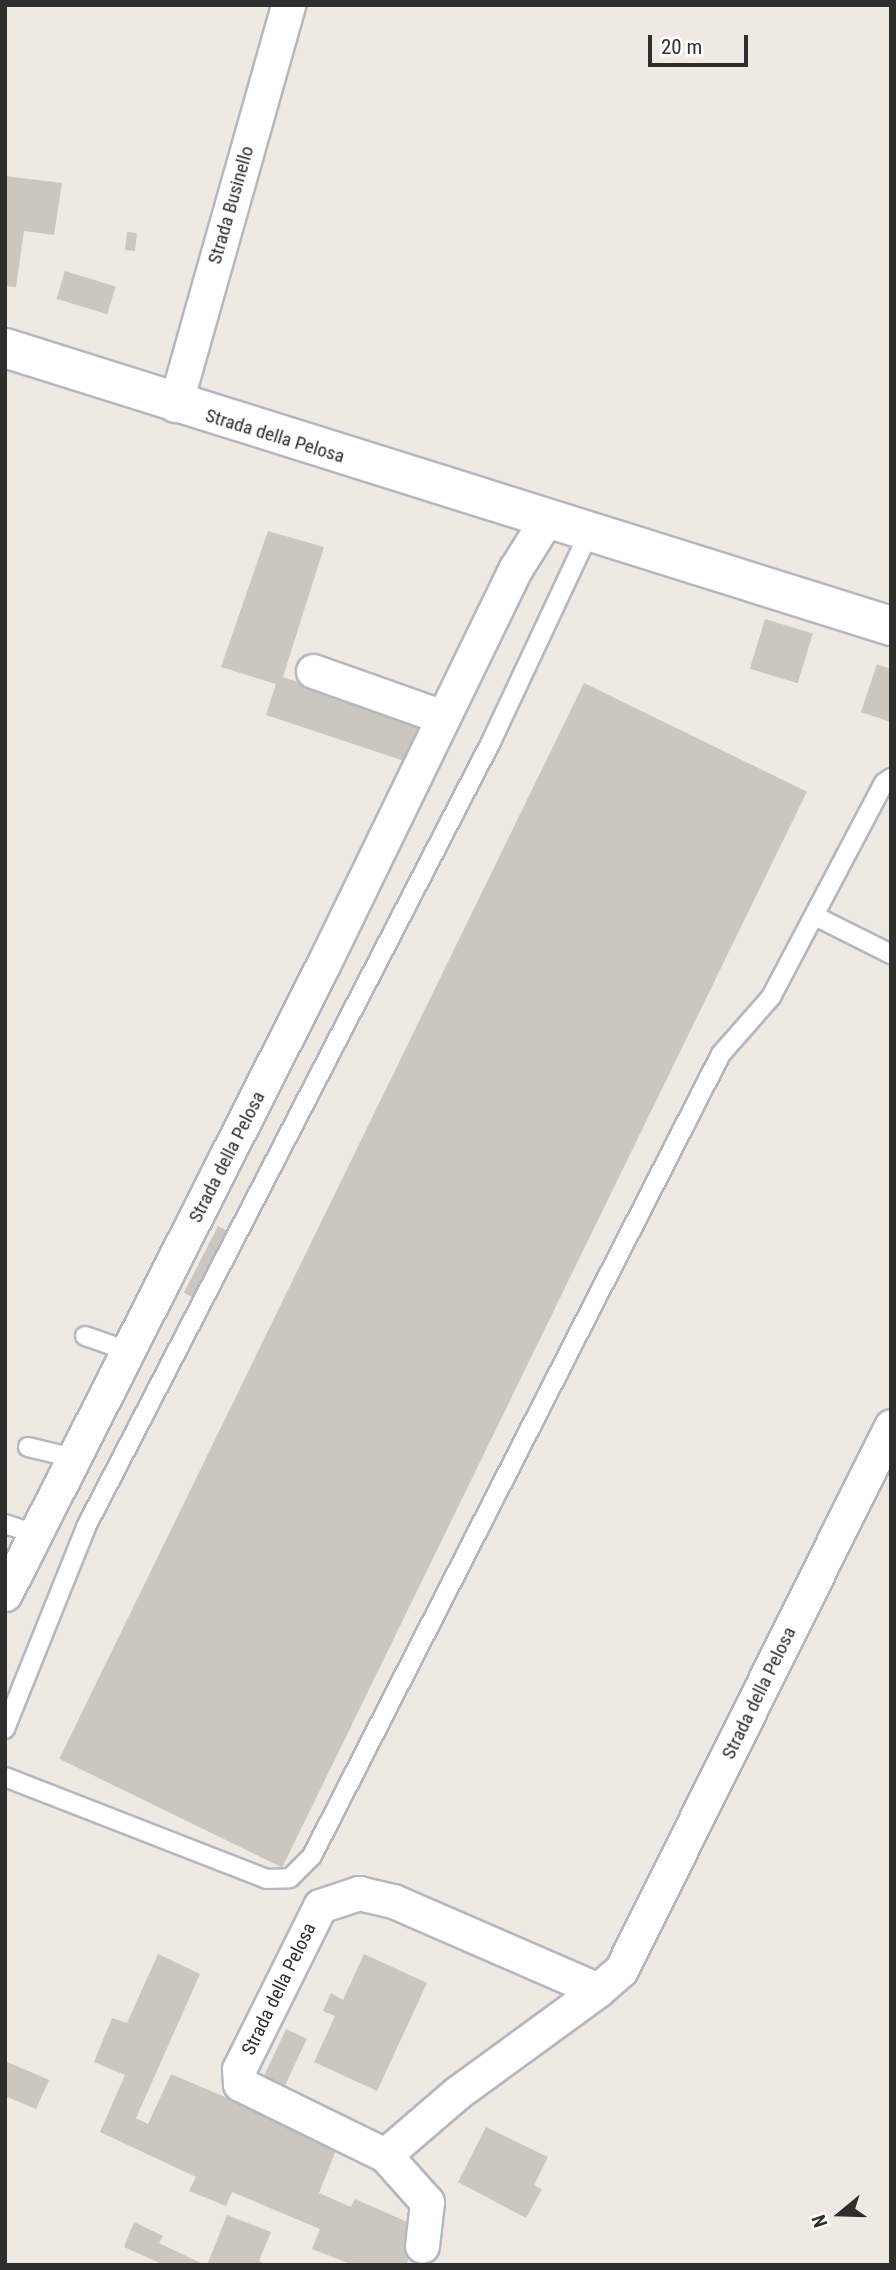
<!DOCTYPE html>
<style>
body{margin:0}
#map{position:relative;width:896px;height:2270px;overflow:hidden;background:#efe9e1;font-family:"Roboto Condensed",sans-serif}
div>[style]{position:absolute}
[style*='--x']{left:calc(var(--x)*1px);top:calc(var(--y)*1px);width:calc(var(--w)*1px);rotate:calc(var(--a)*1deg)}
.building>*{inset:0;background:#cbc7bf;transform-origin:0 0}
.roads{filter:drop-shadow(2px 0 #b4b7c1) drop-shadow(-2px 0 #b4b7c1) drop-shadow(0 2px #b4b7c1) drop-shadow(0 -2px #b4b7c1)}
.service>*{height:18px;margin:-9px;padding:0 9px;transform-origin:9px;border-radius:9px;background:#fff}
.minor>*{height:33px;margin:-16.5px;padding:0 16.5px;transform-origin:16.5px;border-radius:16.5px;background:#fff}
.tertiary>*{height:38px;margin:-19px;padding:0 19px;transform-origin:19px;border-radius:19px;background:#fff}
span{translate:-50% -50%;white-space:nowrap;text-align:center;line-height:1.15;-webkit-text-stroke:7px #fff;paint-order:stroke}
.street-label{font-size:19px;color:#2e2e2e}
.frame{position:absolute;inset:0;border:7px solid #2e2e2e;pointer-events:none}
.north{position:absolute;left:805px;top:2179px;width:70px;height:70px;-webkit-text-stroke:5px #fff;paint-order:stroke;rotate:251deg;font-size:19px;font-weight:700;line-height:28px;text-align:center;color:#2e2e2e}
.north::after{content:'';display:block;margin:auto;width:24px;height:32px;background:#2e2e2e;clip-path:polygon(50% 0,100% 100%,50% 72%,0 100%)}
.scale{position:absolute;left:648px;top:35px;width:100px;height:32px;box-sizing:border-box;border:4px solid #2e2e2e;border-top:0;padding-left:9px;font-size:21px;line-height:24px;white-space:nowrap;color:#2e2e2e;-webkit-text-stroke:5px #fff;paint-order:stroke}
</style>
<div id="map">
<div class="building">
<div style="clip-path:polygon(5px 176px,62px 183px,54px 235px,24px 231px,16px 287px,5px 286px)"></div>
<div style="left:127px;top:232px;width:10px;height:18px;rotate:6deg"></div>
<div style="left:65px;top:271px;width:53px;height:29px;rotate:17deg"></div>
<div style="clip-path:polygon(268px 531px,324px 547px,283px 677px,424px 725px,407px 762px,266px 715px,276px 684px,221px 667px)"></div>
<div style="left:765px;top:619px;width:50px;height:52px;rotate:17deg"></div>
<div style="clip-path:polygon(877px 664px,891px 669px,891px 722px,861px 712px)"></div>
<div style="left:584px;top:683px;width:248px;height:1197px;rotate:26deg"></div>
<div style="left:218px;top:1226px;width:13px;height:75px;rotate:27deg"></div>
<div style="clip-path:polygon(158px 1954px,200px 1974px,136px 2118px,148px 2124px,171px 2074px,338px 2145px,319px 2193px,351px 2207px,355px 2199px,421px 2228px,406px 2265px,353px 2265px,312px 2249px,320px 2229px,232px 2192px,226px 2206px,189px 2191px,196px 2177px,100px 2132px,125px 2075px,94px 2062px,112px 2018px,127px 2023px)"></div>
<div style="clip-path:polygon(364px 1954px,427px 1983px,377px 2091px,314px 2062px,335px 2016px,323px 2011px,331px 1993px,343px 2000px)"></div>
<div style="left:286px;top:2029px;width:23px;height:58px;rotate:25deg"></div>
<div style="clip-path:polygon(5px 2061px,49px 2080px,36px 2109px,5px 2096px)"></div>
<div style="clip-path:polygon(486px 2127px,548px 2157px,534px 2185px,542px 2189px,526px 2218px,458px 2182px)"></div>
<div style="clip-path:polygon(227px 2215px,271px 2232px,259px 2261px,268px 2265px,207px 2265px)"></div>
<div style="clip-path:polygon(134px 2222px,163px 2236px,159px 2243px,205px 2265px,164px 2265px,124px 2247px)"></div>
</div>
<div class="roads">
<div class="service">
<div style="--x:815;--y:916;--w:85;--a:26.6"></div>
<div style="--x:85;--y:1336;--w:46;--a:19.2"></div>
<div style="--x:28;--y:1447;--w:47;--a:13.4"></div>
<div style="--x:5;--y:1524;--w:33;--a:18"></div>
<div style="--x:5;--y:1729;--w:218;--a:-68.1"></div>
<div style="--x:86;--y:1527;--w:883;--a:-62.71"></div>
<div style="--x:491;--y:742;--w:231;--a:-64.9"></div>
<div style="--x:5;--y:1777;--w:280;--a:21.3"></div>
<div style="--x:266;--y:1879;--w:24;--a:-2"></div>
<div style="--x:290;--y:1878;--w:31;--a:-45"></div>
<div style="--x:312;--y:1856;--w:900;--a:-62.98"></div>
<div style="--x:721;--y:1054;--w:76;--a:-48.7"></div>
<div style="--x:771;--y:997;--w:242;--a:-62.2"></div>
<div style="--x:884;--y:783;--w:9;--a:-36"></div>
</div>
<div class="minor">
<div style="--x:175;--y:405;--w:416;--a:-74.2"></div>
<div style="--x:313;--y:671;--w:138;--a:19.5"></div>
<div style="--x:5;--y:1594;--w:705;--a:-63.18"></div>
<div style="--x:323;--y:965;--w:441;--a:-64.1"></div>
<div style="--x:516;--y:568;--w:57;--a:-58"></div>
<div style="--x:598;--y:1990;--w:223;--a:-156.5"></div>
<div style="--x:393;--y:1901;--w:35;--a:-167"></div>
<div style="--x:359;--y:1893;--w:41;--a:161.6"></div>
<div style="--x:320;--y:1906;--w:182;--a:116.4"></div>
<div style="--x:239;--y:2069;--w:15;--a:86"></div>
<div style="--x:240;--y:2084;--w:161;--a:26.1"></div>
<div style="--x:385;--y:2155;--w:95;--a:-40.7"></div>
<div style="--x:457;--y:2093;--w:175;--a:-36.1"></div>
<div style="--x:598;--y:1990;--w:30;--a:-41"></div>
<div style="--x:621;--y:1970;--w:607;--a:-63.6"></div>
<div style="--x:385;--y:2155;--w:63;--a:48.2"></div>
<div style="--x:427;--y:2202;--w:44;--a:96.5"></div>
</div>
<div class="tertiary">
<div style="--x:5;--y:348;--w:929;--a:17.42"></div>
</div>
</div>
<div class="street-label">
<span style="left:231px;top:205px;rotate:-74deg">Strada Businello</span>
<span style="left:275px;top:436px;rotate:17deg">Strada della Pelosa</span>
<span style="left:227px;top:1157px;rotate:-63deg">Strada della Pelosa</span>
<span style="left:759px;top:1693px;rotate:-64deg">Strada della Pelosa</span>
<span style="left:279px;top:1989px;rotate:-64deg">Strada della Pelosa</span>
</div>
<div class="frame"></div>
<div class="north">N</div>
<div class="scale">20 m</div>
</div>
